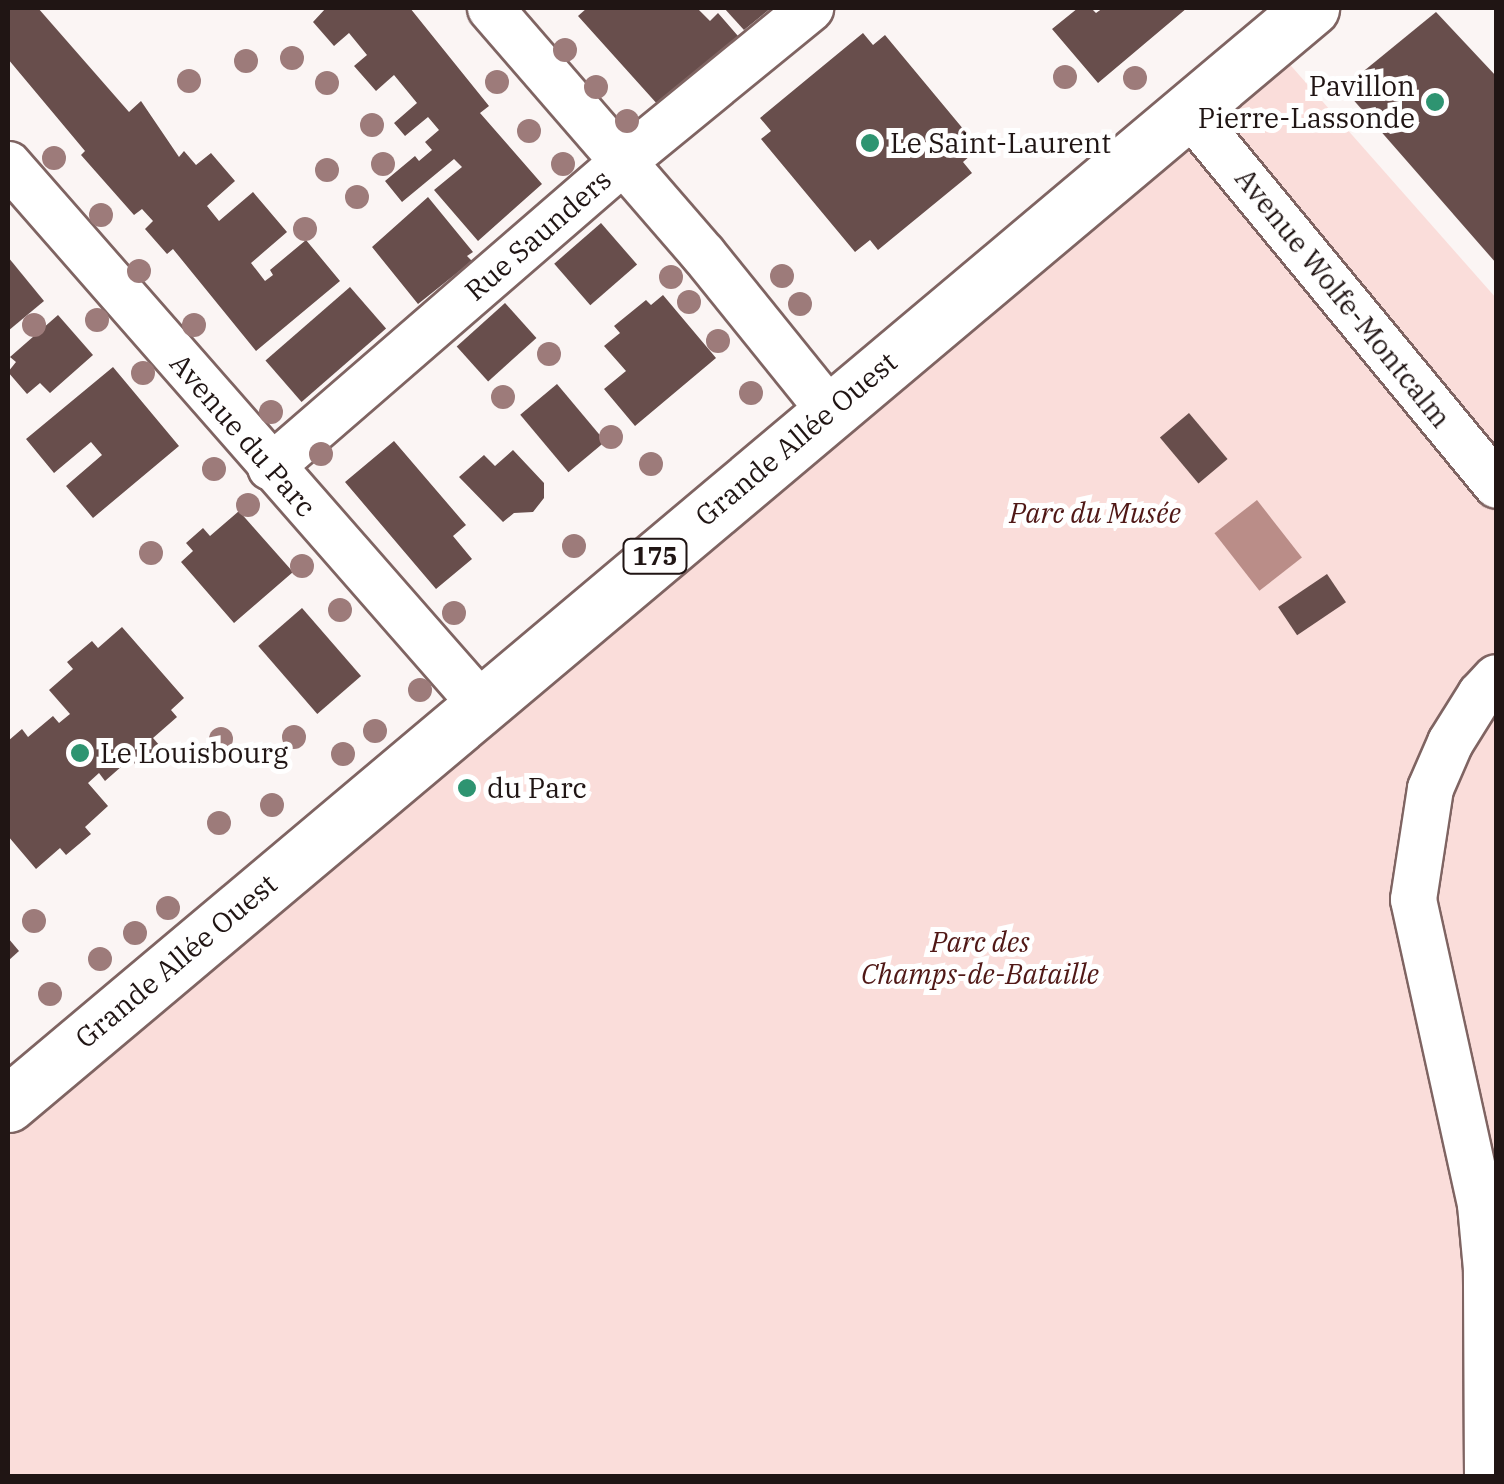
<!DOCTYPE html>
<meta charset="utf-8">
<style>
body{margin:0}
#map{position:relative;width:1504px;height:1484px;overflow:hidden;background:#fbf5f4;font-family:"IBM Plex Serif",serif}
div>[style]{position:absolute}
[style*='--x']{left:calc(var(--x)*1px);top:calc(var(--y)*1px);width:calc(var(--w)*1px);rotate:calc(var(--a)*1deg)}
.green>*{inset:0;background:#faddda}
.water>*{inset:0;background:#ba8d88;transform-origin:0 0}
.building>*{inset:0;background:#684e4c;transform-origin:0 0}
.roads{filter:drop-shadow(2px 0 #7f6462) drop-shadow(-2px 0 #7f6462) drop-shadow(0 2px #7f6462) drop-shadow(0 -2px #7f6462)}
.minor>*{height:45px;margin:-22.5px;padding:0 22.5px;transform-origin:22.5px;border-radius:22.5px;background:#fff}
.major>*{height:55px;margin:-27.5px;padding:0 27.5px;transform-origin:27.5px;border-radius:27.5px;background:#fff}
.trees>*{width:24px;height:24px;margin:-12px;border-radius:50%;background:#9d7b7a}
.dots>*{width:28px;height:28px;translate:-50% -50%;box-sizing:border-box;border:5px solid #fff;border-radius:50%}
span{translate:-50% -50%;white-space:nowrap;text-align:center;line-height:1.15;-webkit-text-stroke:10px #fff;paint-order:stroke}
.shield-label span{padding:2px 8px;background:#fff;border:2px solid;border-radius:8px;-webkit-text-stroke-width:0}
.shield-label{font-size:25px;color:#201514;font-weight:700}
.poi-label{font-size:28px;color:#201514}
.right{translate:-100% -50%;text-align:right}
.left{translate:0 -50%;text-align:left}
.street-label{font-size:28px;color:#201514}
.park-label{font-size:28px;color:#501816;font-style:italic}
.frame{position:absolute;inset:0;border:10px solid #201514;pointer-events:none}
</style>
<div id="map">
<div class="green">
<div style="clip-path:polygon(1270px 42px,1496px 298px,1496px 1476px,8px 1476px,8px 1099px)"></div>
</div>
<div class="water">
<div style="left:1257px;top:500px;width:73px;height:54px;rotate:52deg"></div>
</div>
<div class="building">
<div style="clip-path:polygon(8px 8px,38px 8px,129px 112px,141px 101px,179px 157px,184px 151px,196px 165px,211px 153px,235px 181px,207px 206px,219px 221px,253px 192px,287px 232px,251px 263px,265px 281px,273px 275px,270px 270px,306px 240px,340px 281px,256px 351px,173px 249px,167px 254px,145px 229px,153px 221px,142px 209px,134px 215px,81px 155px,85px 151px,8px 59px)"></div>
<div style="clip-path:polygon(326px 8px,410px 8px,489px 106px,480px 113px,542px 184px,478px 241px,434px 190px,462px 167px,454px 159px,402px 202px,385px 181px,415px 156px,419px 161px,432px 150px,425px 142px,439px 130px,428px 117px,405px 136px,394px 123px,417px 103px,394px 75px,376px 91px,354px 66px,367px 55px,349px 33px,334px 46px,313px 22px)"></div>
<div style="clip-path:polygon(587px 8px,697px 8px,710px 21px,718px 13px,738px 36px,659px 106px,578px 16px)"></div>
<div style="clip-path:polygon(724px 8px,771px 8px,744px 30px)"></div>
<div style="clip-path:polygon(1078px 8px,1091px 8px,1096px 13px,1103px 8px,1187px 8px,1098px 83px,1052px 29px)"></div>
<div style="clip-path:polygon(1436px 12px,1496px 76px,1496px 263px,1343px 88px)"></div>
<div style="clip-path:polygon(863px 33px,873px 45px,885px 35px,979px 148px,963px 162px,972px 173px,878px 250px,870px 240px,855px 252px,761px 139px,771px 131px,760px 118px)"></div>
<div style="clip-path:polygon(428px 197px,473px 252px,467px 256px,472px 261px,418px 304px,372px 247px)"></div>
<div style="left:601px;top:223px;width:55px;height:62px;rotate:49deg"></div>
<div style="clip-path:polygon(8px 257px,44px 301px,8px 331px)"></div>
<div style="left:350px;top:287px;width:55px;height:112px;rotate:49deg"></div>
<div style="clip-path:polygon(663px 295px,716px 358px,635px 426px,604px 389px,626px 371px,604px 346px,620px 333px,614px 326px,646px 300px,651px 305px)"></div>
<div style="left:505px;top:303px;width:47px;height:65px;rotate:48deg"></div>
<div style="clip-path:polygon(58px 315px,93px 355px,50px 393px,40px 383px,27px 394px,8px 372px,16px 362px,10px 357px)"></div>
<div style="clip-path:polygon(113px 367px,179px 446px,93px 518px,66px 486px,102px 455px,91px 442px,54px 473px,26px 439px)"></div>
<div style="left:557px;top:384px;width:75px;height:48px;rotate:50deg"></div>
<div style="left:1189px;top:413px;width:60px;height:38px;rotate:50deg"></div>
<div style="clip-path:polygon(394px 441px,466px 525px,453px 536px,472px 559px,436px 589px,345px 482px)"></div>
<div style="clip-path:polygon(513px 450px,544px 483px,544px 498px,533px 512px,514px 513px,503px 522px,459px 477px,484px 455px,495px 466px)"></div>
<div style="clip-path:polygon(239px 511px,293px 572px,234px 623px,181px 562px,193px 551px,186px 543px,203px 528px,210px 536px)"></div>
<div style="left:1327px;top:574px;width:34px;height:59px;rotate:56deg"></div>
<div style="left:302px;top:608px;width:90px;height:58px;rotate:49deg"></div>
<div style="clip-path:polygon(122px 627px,184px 698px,171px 710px,177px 717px,153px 738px,160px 746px,137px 766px,130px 759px,105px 781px,99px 773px,88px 783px,108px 806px,85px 827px,91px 834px,66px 855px,60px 848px,36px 869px,8px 836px,8px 741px,22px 729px,28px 737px,53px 716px,59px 723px,70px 714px,49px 690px,73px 669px,67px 662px,92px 641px,98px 648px)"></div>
<div style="clip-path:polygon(8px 938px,19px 951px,8px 961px)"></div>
</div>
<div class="roads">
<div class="minor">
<div style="--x:490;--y:8;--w:325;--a:49.1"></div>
<div style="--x:703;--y:254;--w:201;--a:51.1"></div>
<div style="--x:1189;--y:112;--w:483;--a:50.5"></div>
<div style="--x:8;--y:164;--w:716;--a:48.79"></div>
<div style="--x:270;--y:467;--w:467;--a:-40.9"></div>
<div style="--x:623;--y:161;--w:242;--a:-39.3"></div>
<div style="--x:1487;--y:1476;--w:207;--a:-90.3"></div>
<div style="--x:1486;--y:1269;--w:65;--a:-95.3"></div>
<div style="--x:1480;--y:1204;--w:312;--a:-102.4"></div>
<div style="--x:1413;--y:899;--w:112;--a:-81.3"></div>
<div style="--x:1430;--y:788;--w:50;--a:-66.5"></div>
<div style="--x:1450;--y:742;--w:57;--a:-58"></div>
<div style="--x:1480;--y:694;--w:23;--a:-47"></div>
</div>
<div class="major">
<div style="--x:8;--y:1104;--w:1703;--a:-40.07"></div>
</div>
</div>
<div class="trees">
<div style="left:565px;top:50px"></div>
<div style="left:292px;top:58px"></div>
<div style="left:246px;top:61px"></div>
<div style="left:1065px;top:77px"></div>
<div style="left:1135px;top:78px"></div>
<div style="left:189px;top:81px"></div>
<div style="left:497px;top:82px"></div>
<div style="left:327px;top:83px"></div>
<div style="left:596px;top:87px"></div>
<div style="left:627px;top:121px"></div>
<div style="left:372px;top:125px"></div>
<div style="left:529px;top:131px"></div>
<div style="left:54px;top:158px"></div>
<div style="left:383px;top:164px"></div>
<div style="left:563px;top:164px"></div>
<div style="left:327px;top:170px"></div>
<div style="left:357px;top:197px"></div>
<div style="left:101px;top:215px"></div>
<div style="left:305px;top:229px"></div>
<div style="left:139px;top:271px"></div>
<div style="left:782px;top:276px"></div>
<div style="left:671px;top:277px"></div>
<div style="left:689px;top:302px"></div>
<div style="left:800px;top:304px"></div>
<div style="left:97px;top:320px"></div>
<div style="left:34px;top:325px"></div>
<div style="left:194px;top:325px"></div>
<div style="left:718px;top:341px"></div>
<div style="left:549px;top:354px"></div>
<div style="left:143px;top:373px"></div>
<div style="left:751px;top:393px"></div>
<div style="left:503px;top:397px"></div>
<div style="left:271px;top:412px"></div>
<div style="left:611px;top:437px"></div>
<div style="left:321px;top:454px"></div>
<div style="left:651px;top:464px"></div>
<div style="left:214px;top:469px"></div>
<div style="left:248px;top:505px"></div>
<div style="left:574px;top:546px"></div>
<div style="left:151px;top:553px"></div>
<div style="left:302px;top:566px"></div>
<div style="left:340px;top:610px"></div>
<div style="left:454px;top:613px"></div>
<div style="left:420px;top:690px"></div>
<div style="left:375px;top:731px"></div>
<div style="left:294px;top:737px"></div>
<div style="left:221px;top:739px"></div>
<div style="left:343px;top:754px"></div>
<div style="left:272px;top:805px"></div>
<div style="left:219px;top:823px"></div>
<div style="left:168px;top:908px"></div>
<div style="left:34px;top:921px"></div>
<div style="left:135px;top:933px"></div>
<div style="left:100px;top:959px"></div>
<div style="left:50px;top:994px"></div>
</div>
<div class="dots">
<div style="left:1435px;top:102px;background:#2e9471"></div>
<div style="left:870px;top:143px;background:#2e9471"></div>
<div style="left:80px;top:753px;background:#2e9471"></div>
<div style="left:467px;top:788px;background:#2e9471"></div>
</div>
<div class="shield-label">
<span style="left:655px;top:556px">175</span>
</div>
<div class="poi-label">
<span class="right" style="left:1415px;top:102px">Pavillon<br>Pierre-Lassonde</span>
<span class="left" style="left:890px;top:143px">Le Saint-Laurent</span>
<span class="left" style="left:100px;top:753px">Le Louisbourg</span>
<span class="left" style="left:487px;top:788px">du Parc</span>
</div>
<div class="street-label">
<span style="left:538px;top:235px;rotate:-41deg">Rue Saunders</span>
<span style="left:1343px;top:298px;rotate:51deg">Avenue Wolfe-Montcalm</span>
<span style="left:243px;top:435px;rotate:49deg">Avenue du Parc</span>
<span style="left:796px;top:439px;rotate:-40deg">Grande Allée Ouest</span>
<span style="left:176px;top:961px;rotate:-40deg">Grande Allée Ouest</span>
</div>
<div class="park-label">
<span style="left:1095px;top:513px">Parc du Musée</span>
<span style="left:980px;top:958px">Parc des<br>Champs-de-Bataille</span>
</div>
<div class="frame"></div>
</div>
